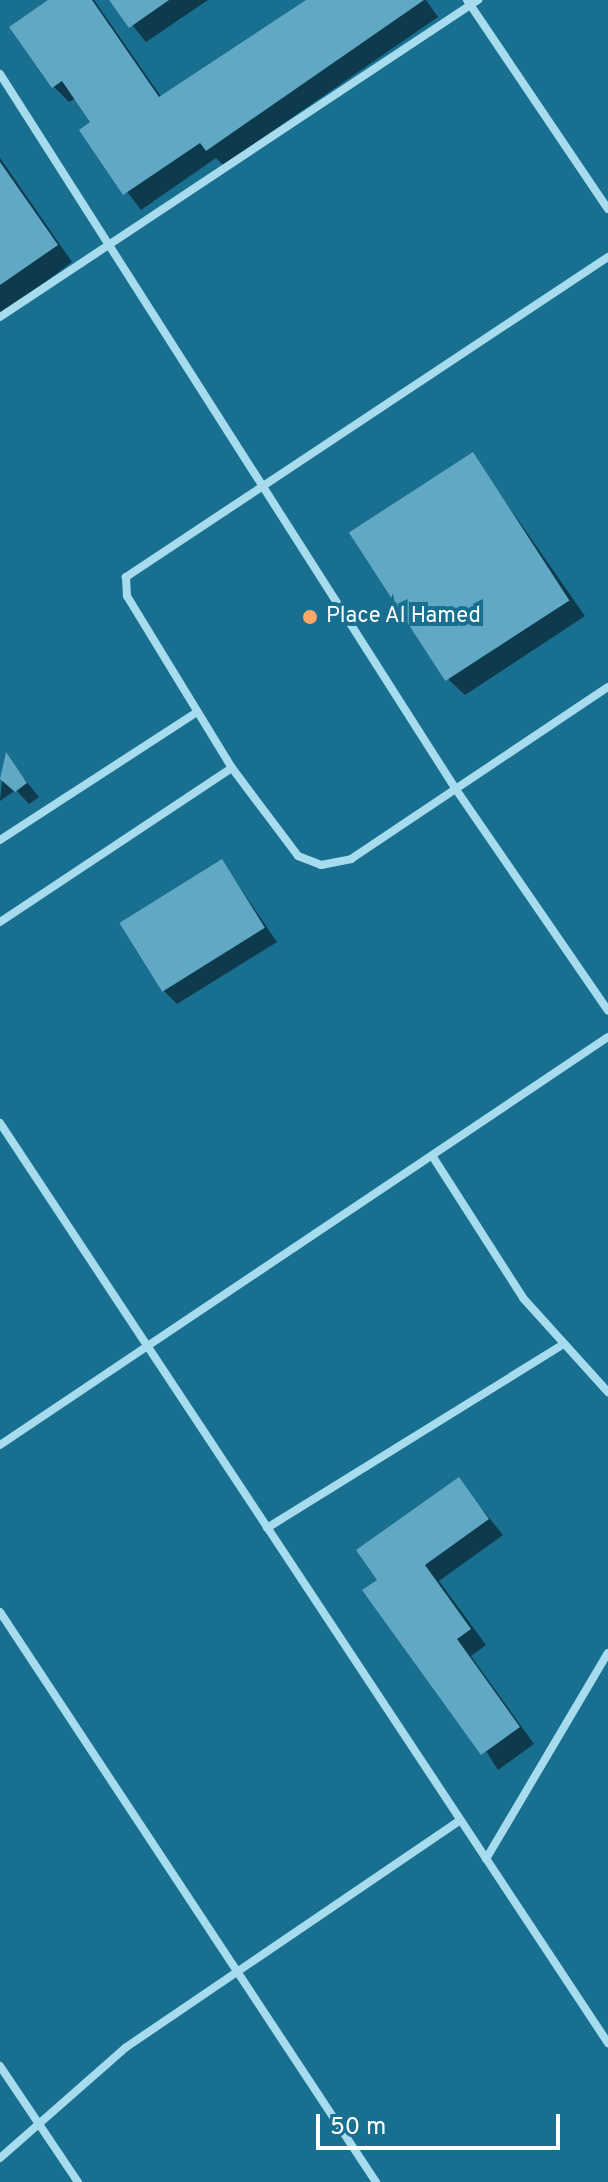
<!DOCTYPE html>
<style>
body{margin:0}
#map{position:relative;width:608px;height:2182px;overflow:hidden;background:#196f90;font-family:Overpass,sans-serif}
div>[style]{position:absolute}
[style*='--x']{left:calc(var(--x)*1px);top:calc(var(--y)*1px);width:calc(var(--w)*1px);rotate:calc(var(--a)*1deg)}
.shadow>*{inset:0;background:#0007}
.building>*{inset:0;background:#60a8c3;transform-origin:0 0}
.minor>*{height:8px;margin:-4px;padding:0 4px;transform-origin:4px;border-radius:4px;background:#a7dcef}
.dots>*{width:22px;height:22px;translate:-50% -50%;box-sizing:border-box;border:4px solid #196f90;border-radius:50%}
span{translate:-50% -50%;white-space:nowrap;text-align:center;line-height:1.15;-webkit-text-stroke:8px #196f90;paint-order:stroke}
.poi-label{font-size:22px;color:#fff}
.left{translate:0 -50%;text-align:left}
.scale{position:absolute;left:316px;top:2114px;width:244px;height:36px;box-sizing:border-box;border:4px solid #fff;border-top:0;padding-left:10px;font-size:24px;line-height:28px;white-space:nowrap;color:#fff;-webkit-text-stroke:6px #196f90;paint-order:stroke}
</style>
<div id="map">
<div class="shadow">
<div style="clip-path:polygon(52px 0,94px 0,162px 98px,310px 0,426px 0,438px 17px,223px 165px,216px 158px,141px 210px,81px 131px,93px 123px,76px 98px,69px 102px,53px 86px)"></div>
<div style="clip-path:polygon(112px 0,208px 0,146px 42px)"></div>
<div style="clip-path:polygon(0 158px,72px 262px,0 316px)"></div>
<div style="clip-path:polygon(472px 454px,585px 616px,465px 695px,449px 680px)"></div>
<div style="clip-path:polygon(5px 755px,39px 797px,29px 804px,16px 790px,0 801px)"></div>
<div style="clip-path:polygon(222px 861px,277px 942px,177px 1004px,164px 991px)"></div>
<div style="clip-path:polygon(458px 1479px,503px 1535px,439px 1581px,486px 1645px,471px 1656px,534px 1744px,498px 1770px,379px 1580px)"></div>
</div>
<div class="building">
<div style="clip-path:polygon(48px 0,92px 0,159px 97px,306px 0,424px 0,206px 151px,200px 143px,123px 195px,79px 130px,90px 122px,62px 81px,52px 88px,9px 27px)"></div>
<div style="clip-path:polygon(109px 0,169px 0,129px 28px)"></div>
<div style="clip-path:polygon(0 162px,58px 245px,0 285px)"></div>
<div style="left:473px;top:452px;width:177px;height:148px;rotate:57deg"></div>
<div style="clip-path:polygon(6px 752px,27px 783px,15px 792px,0 779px)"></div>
<div style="left:222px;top:859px;width:81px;height:121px;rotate:58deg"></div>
<div style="clip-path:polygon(459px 1477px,489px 1519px,425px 1565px,471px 1629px,457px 1639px,520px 1727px,481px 1755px,362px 1590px,377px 1580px,356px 1550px)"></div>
</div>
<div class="minor">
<div style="--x:467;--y:0;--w:252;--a:56"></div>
<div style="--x:0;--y:74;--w:847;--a:57.49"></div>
<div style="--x:455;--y:788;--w:270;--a:55.5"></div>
<div style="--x:608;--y:257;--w:579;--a:146.42"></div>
<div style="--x:126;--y:577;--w:19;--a:87"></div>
<div style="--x:127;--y:596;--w:202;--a:58.6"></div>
<div style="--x:232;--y:768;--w:110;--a:53.1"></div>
<div style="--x:298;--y:856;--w:25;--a:21"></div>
<div style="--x:321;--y:865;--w:31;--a:-11"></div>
<div style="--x:351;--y:859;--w:309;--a:-33.8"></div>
<div style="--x:0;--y:317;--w:574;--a:-33.55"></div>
<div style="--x:0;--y:840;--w:235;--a:-33"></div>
<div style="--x:0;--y:922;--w:278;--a:-33.6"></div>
<div style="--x:0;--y:1123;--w:1103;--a:56.54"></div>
<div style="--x:433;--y:1157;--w:167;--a:57.4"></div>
<div style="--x:523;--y:1298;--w:127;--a:47.9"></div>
<div style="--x:0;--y:1445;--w:732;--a:-33.86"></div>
<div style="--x:267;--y:1528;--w:346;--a:-31.8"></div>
<div style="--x:0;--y:1612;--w:683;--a:56.59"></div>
<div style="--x:486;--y:1859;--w:239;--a:-59.4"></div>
<div style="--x:0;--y:2066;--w:140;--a:56.1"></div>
<div style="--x:0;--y:2158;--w:167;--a:-41.3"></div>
<div style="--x:125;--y:2048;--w:405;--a:-34.2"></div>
</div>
<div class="dots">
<div style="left:310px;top:617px;background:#ffa765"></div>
</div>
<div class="poi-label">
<span class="left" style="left:326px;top:617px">Place Al Hamed</span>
</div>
<div class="scale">50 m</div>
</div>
